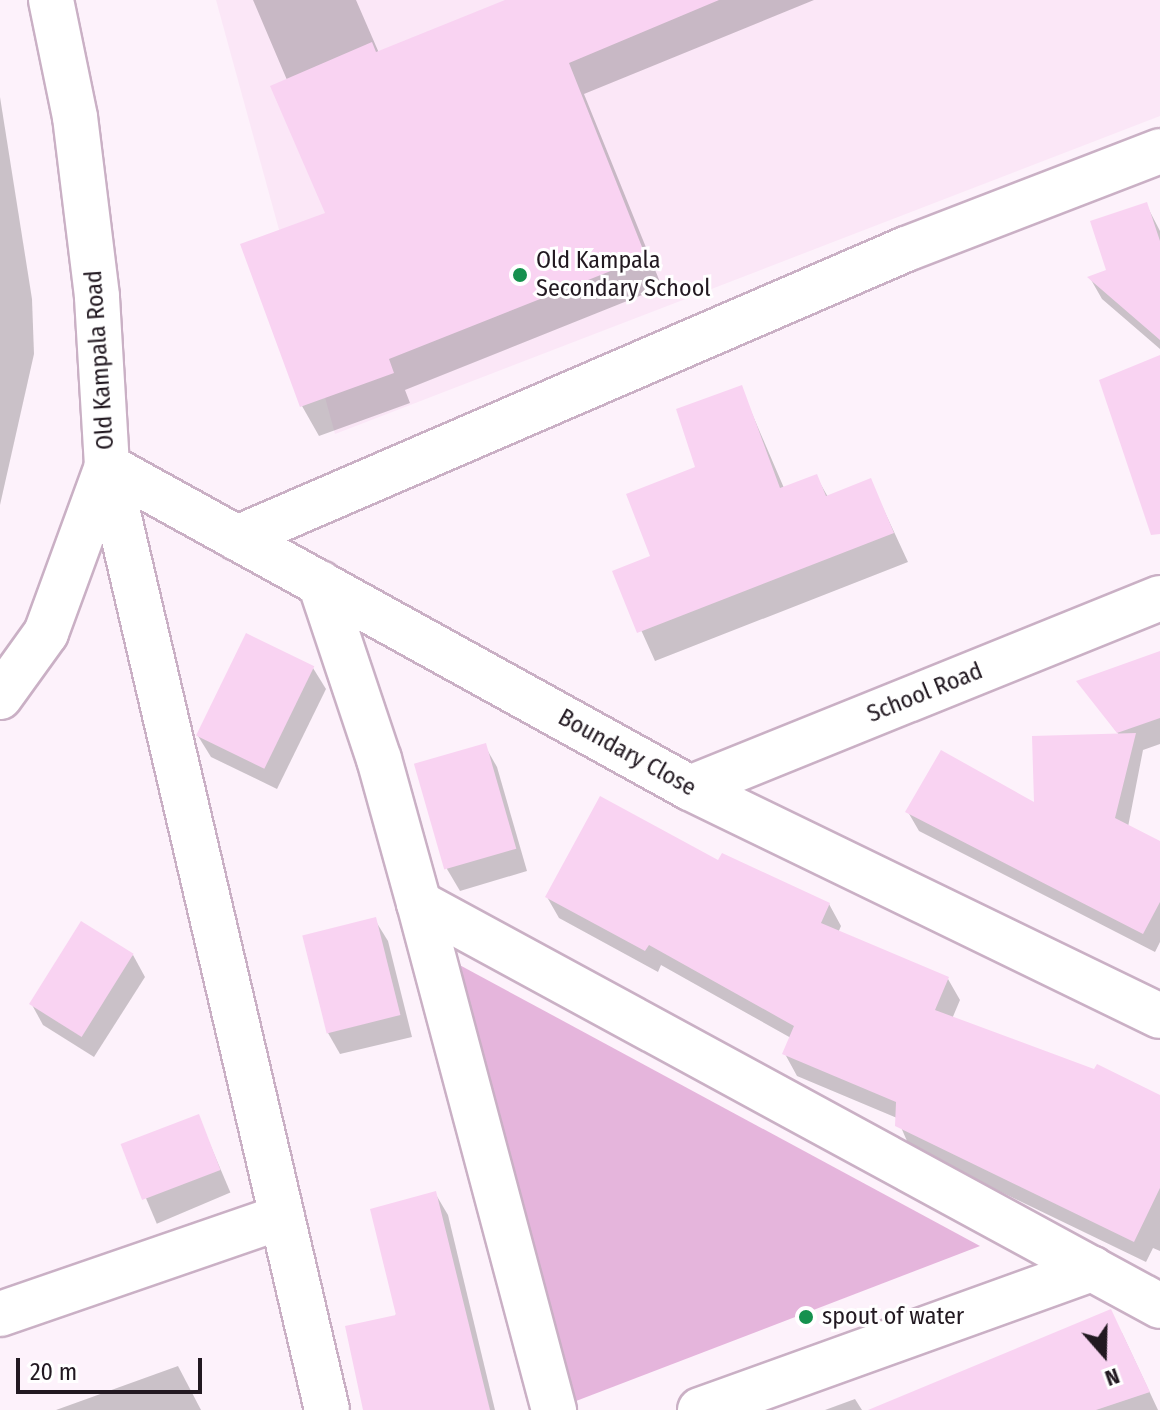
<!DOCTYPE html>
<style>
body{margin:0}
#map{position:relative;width:1160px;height:1410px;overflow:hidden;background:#fdf2fb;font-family:"Fira Sans Condensed",sans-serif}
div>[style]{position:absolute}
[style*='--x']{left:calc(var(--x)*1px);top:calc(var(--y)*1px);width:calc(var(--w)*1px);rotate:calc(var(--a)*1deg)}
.built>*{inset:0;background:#fbe7f7}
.green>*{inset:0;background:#e5b5dc}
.shadow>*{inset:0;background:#0003;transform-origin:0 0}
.building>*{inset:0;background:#f9d3f2;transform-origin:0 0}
.roads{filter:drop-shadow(2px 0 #cab0c5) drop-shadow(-2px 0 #cab0c5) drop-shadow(0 2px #cab0c5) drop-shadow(0 -2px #cab0c5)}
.minor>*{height:44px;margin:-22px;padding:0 22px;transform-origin:22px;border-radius:22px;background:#fff}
.dots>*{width:22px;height:22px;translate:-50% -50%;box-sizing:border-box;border:4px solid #fff;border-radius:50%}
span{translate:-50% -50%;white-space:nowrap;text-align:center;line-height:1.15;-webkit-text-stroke:6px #fff;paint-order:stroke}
.poi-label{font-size:24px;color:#221921}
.left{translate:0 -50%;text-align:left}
.street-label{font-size:24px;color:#221921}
.north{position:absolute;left:1064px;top:1314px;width:80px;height:80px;-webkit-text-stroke:6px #fff;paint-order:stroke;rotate:160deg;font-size:22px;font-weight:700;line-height:32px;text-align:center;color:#221921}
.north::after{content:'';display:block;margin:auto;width:28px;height:36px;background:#221921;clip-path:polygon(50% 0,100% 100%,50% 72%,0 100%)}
.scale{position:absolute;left:16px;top:1358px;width:186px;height:36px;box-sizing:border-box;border:4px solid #221921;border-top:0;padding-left:10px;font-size:24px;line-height:28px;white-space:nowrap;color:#221921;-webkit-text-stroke:6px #fff;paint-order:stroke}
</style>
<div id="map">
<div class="built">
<div style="clip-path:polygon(216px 0,1160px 0,1160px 116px,335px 434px)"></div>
</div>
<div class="green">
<div style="clip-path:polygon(441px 955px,980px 1246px,563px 1406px)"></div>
</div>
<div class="shadow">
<div style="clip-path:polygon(253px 0,356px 0,379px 53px,511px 0,814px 0,584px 94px,662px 287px,405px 390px,410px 403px,319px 436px,302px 406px,328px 214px,287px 80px)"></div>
<div style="clip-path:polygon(0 97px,32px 299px,34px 354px,0 505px)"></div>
<div style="clip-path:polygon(1146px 204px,1160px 231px,1160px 349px,1102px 299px,1090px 278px,1109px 271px)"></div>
<div style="clip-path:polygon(741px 388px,784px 488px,816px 476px,828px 497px,870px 480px,908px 562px,655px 661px,615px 572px,652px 557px)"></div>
<div style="clip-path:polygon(1160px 653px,1160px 744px,1143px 750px,1128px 827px,1160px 843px,1160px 942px,1155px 952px,919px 831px,908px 812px,1036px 806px,1119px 735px,1079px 682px)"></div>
<div style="clip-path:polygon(313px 668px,326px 689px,277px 789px,211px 757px,198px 736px)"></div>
<div style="clip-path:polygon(485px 746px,497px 767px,527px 871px,460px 891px,447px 869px,417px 765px)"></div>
<div style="clip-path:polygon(719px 863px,829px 904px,841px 926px,838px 933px,948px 979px,960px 1000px,952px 1019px,1160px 1097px,1160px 1251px,1153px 1248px,1146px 1262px,910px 1148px,897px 1118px,797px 1076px,785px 1054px,791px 1038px,661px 965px,658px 972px,559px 918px,547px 897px)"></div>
<div style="clip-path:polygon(375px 920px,388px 941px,412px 1037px,340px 1054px,328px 1033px,305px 937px)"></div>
<div style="clip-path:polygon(133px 955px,145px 977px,94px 1057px,43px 1025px,31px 1003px)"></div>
<div style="left:198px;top:1116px;width:83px;height:80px;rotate:67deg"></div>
<div style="clip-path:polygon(435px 1193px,448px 1215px,495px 1410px,365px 1410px)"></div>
<div style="clip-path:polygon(1122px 1333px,1158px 1410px,873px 1410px)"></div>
<div style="clip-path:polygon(178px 1366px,201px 1410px,56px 1410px)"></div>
<div style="clip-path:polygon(855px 1399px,862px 1410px,825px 1410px)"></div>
</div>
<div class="building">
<div style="clip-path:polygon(505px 0,719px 0,569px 63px,646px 257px,389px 359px,394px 373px,300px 407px,240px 244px,325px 213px,270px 86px,372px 42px,376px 52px)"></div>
<div style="clip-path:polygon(1147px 202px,1160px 241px,1160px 340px,1087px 277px,1106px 270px,1090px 221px)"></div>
<div style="clip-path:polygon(1160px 355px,1160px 534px,1151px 535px,1099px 380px)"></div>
<div style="clip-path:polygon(742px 385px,780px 488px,817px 474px,826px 496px,871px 478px,894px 533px,637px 633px,612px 571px,650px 556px,626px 494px,695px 467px,676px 409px)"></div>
<div style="left:246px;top:633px;width:76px;height:114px;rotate:26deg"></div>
<div style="clip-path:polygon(1160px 651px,1160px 718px,1117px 733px,1076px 681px)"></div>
<div style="clip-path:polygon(1136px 733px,1115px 818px,1160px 841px,1160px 902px,1143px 934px,905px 812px,941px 750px,1034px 802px,1032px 736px)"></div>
<div style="left:486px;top:743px;width:110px;height:75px;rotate:74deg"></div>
<div style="clip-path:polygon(600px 796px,718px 860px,722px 853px,830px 903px,821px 923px,949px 977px,935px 1010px,1094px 1069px,1097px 1064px,1160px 1095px,1160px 1188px,1134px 1242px,895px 1126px,896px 1102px,782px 1054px,794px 1026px,649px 945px,645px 951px,545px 897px)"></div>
<div style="left:376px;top:917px;width:101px;height:76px;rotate:76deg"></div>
<div style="left:81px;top:921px;width:62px;height:98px;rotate:32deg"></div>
<div style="left:199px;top:1114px;width:60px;height:84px;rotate:69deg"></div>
<div style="clip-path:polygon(436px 1191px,490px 1410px,363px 1410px,345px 1326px,396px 1315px,370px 1209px)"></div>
<div style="clip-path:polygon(1111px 1309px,1150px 1392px,1096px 1410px,868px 1410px)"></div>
</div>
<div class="roads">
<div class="minor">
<div style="--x:107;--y:466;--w:666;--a:28.91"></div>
<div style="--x:690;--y:788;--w:522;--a:25.88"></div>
<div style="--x:107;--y:466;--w:969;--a:76.88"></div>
<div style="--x:237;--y:538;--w:729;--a:-23.36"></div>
<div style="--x:906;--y:249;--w:272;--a:-21.1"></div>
<div style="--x:320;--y:583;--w:186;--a:71.5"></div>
<div style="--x:379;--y:759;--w:149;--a:74.5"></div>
<div style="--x:419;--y:903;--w:843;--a:28.54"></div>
<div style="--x:0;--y:697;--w:79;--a:-54.3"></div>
<div style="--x:46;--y:633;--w:178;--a:-69.9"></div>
<div style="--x:107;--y:466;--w:170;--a:-93.4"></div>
<div style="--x:97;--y:296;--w:180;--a:-97"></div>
<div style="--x:75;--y:117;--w:119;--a:-101.6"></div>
<div style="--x:690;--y:788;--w:507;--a:-22.01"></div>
<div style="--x:419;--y:903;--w:525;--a:75.09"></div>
<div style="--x:0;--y:1314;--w:298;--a:-19"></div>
<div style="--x:700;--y:1410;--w:417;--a:-19.8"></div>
</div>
</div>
<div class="dots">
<div style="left:520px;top:275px;background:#15914e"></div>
<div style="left:806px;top:1317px;background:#15914e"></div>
</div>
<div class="poi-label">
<span class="left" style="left:536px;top:275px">Old Kampala<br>Secondary School</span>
<span class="left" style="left:822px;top:1317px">spout of water</span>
</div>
<div class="street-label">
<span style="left:100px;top:360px;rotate:-94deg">Old Kampala Road</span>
<span style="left:925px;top:693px;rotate:-22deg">School Road</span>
<span style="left:627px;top:753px;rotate:29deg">Boundary Close</span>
</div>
<div class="north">N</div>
<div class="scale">20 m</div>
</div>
